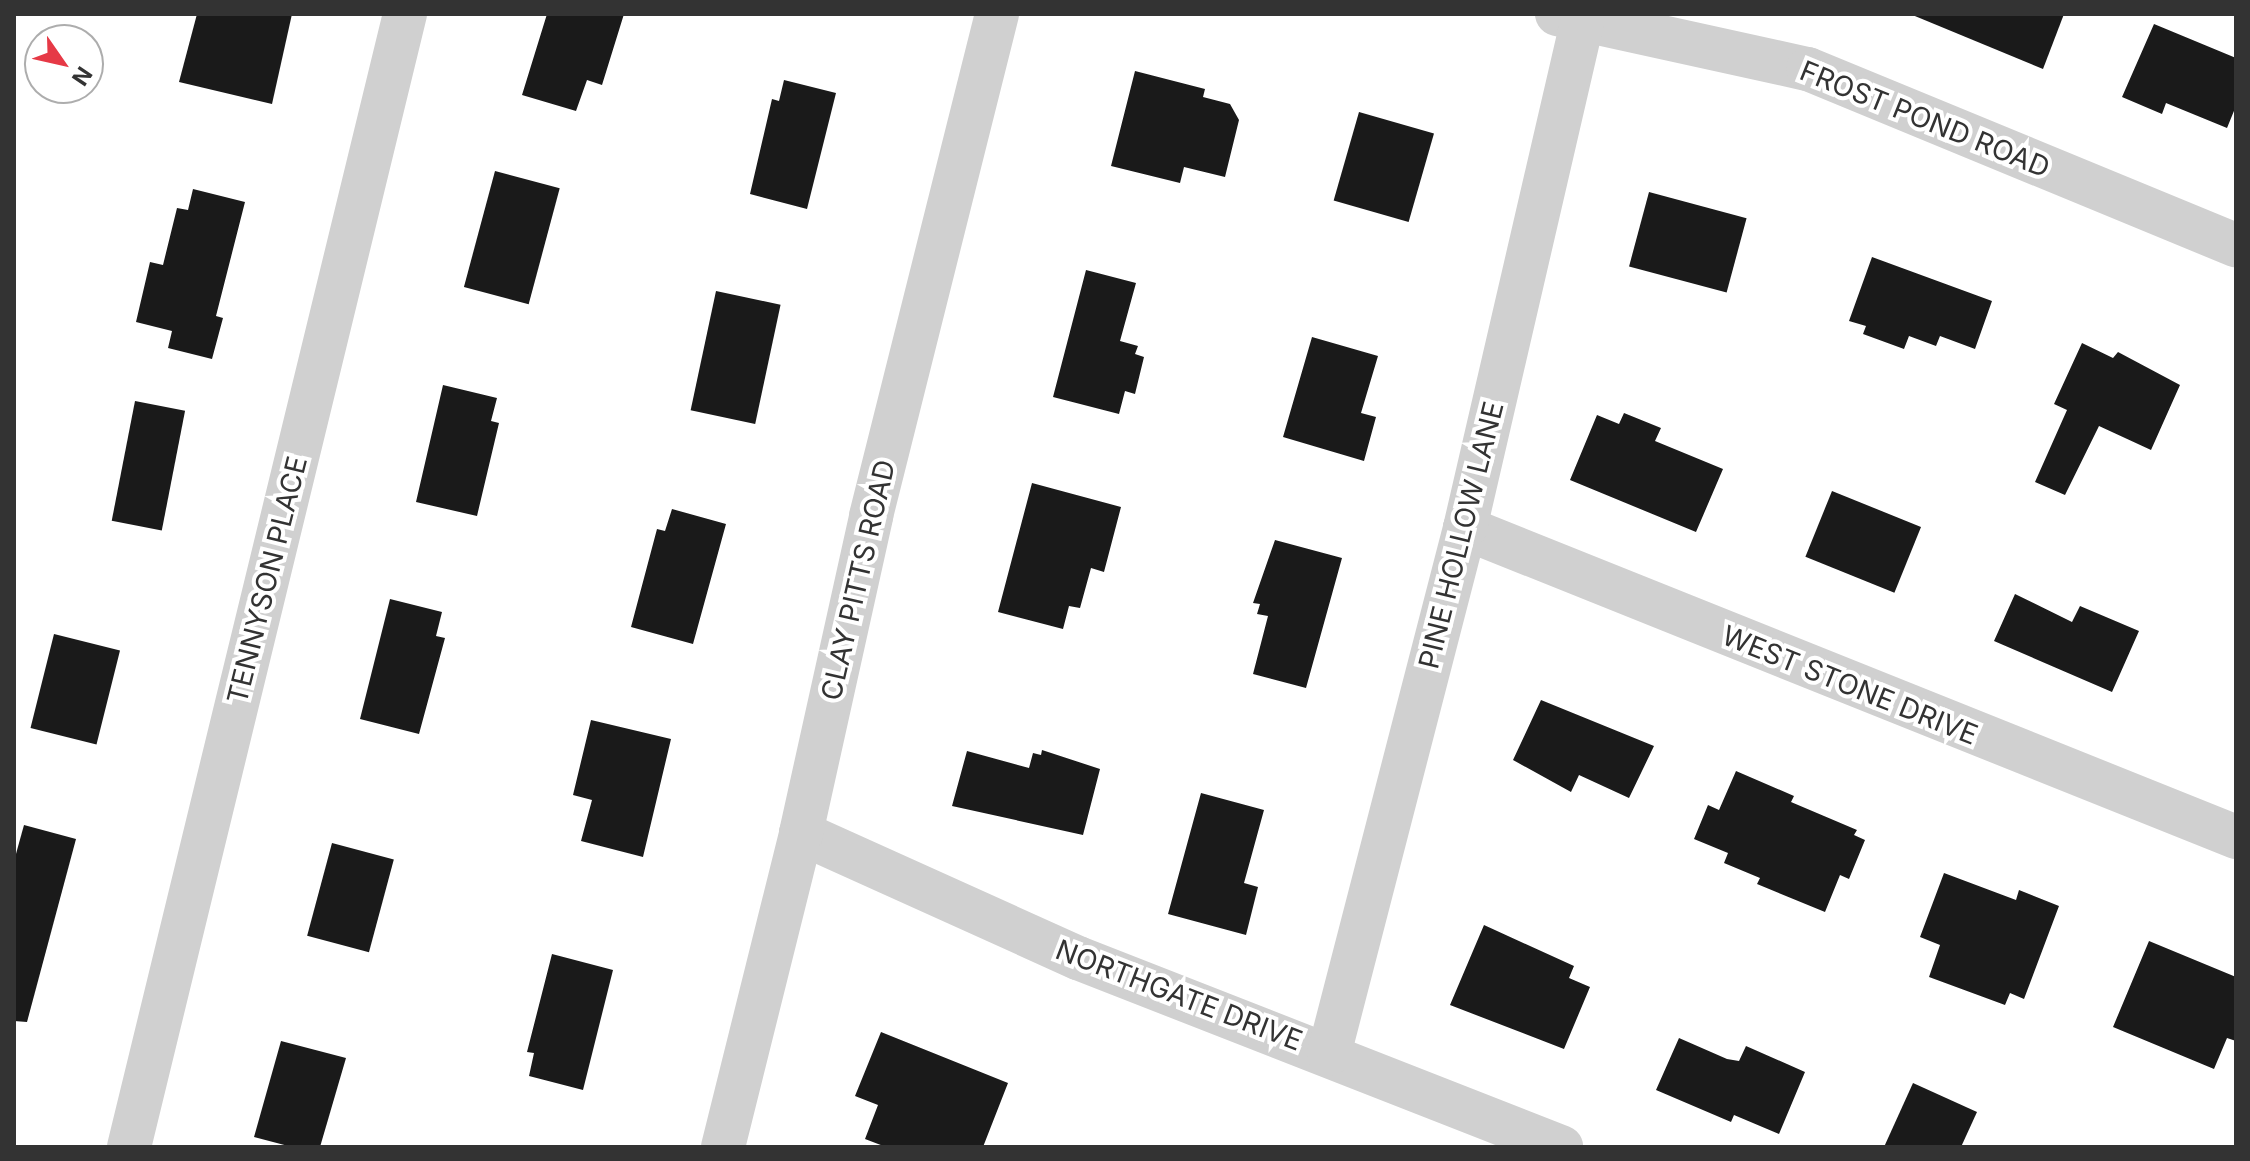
<!DOCTYPE html>
<style>
body{margin:0}
#map{position:relative;width:2250px;height:1161px;overflow:hidden;background:#fff;font-family:Inter,sans-serif}
div>[style]{position:absolute}
[style*='--x']{left:calc(var(--x)*1px);top:calc(var(--y)*1px);width:calc(var(--w)*1px);rotate:calc(var(--a)*1deg)}
.building>*{inset:0;background:#1a1a1a;transform-origin:0 0}
.minor>*{height:44px;margin:-22px;padding:0 22px;transform-origin:22px;border-radius:22px;background:#d0d0d0}
.tertiary>*{height:44px;margin:-22px;padding:0 22px;transform-origin:22px;border-radius:22px;background:#d0d0d0}
span{translate:-50% -50%;white-space:nowrap;text-align:center;line-height:1.15;-webkit-text-stroke:8px #fff;paint-order:stroke}
.street-label{font-size:28px;color:#333}
.frame{position:absolute;inset:0;border:16px solid #333;pointer-events:none}
.north{position:absolute;left:24px;top:24px;width:80px;height:80px;box-sizing:border-box;background:#fff;border:2px solid #adadad;border-radius:50%;rotate:124deg;font-size:22px;font-weight:700;line-height:32px;text-align:center;color:#333}
.north::after{content:'';display:block;margin:auto;width:28px;height:36px;background:#e63946;clip-path:polygon(50% 0,100% 100%,50% 72%,0 100%)}
</style>
<div id="map">
<div class="building">
<div style="clip-path:polygon(197px 14px,292px 14px,272px 104px,179px 82px)"></div>
<div style="clip-path:polygon(547px 14px,624px 14px,602px 85px,587px 80px,576px 111px,522px 95px)"></div>
<div style="clip-path:polygon(1910px 14px,2064px 14px,2043px 69px)"></div>
<div style="clip-path:polygon(2154px 24px,2236px 58px,2236px 106px,2227px 128px,2166px 103px,2162px 114px,2122px 97px)"></div>
<div style="clip-path:polygon(1135px 71px,1205px 89px,1203px 97px,1230px 104px,1239px 120px,1225px 177px,1184px 167px,1180px 183px,1111px 166px)"></div>
<div style="clip-path:polygon(784px 80px,836px 93px,807px 209px,750px 194px,772px 99px,779px 101px)"></div>
<div style="left:1359px;top:112px;width:78px;height:92px;rotate:16deg"></div>
<div style="left:495px;top:171px;width:67px;height:120px;rotate:15deg"></div>
<div style="clip-path:polygon(193px 189px,245px 202px,216px 316px,223px 318px,212px 359px,168px 348px,172px 331px,136px 322px,150px 262px,163px 265px,177px 208px,188px 210px)"></div>
<div style="left:1649px;top:192px;width:101px;height:77px;rotate:15deg"></div>
<div style="clip-path:polygon(1872px 257px,1992px 301px,1975px 349px,1940px 336px,1936px 346px,1909px 336px,1904px 349px,1863px 334px,1866px 326px,1849px 321px)"></div>
<div style="clip-path:polygon(1086px 270px,1136px 283px,1120px 341px,1138px 346px,1135px 354px,1144px 357px,1135px 394px,1125px 391px,1119px 414px,1053px 397px)"></div>
<div style="left:716px;top:291px;width:66px;height:122px;rotate:12deg"></div>
<div style="clip-path:polygon(1312px 337px,1378px 356px,1361px 413px,1376px 417px,1364px 461px,1283px 437px)"></div>
<div style="clip-path:polygon(2082px 343px,2113px 358px,2118px 352px,2180px 385px,2151px 450px,2099px 426px,2065px 495px,2035px 482px,2067px 410px,2054px 404px)"></div>
<div style="clip-path:polygon(443px 385px,497px 398px,491px 421px,499px 423px,477px 516px,416px 502px)"></div>
<div style="left:135px;top:401px;width:51px;height:122px;rotate:11deg"></div>
<div style="clip-path:polygon(1624px 413px,1661px 428px,1655px 441px,1723px 469px,1696px 532px,1570px 480px,1597px 415px,1619px 424px)"></div>
<div style="clip-path:polygon(1032px 483px,1121px 507px,1104px 572px,1091px 568px,1080px 608px,1069px 606px,1063px 629px,998px 612px)"></div>
<div style="left:1832px;top:491px;width:96px;height:71px;rotate:22deg"></div>
<div style="clip-path:polygon(672px 509px,726px 524px,693px 644px,631px 627px,657px 529px,665px 531px)"></div>
<div style="clip-path:polygon(1275px 540px,1342px 558px,1306px 688px,1253px 674px,1268px 616px,1257px 614px,1260px 604px,1253px 603px)"></div>
<div style="clip-path:polygon(2015px 594px,2072px 622px,2080px 606px,2139px 631px,2112px 692px,1994px 641px)"></div>
<div style="clip-path:polygon(390px 599px,442px 612px,436px 636px,445px 638px,419px 734px,360px 719px)"></div>
<div style="left:54px;top:634px;width:68px;height:97px;rotate:14deg"></div>
<div style="clip-path:polygon(1541px 700px,1654px 746px,1629px 798px,1579px 775px,1571px 792px,1513px 760px)"></div>
<div style="clip-path:polygon(591px 720px,671px 739px,643px 857px,581px 841px,592px 800px,573px 795px)"></div>
<div style="clip-path:polygon(1042px 750px,1100px 769px,1083px 835px,952px 806px,967px 751px,1029px 768px,1033px 753px,1041px 755px)"></div>
<div style="clip-path:polygon(1736px 771px,1794px 796px,1791px 802px,1857px 830px,1854px 835px,1865px 840px,1849px 879px,1840px 875px,1825px 912px,1757px 884px,1760px 878px,1724px 863px,1728px 853px,1694px 839px,1708px 805px,1719px 810px)"></div>
<div style="clip-path:polygon(1201px 793px,1264px 810px,1244px 883px,1258px 887px,1246px 935px,1168px 914px)"></div>
<div style="clip-path:polygon(24px 825px,76px 839px,27px 1022px,14px 1021px,14px 861px)"></div>
<div style="left:332px;top:843px;width:64px;height:96px;rotate:15deg"></div>
<div style="clip-path:polygon(1944px 873px,2016px 900px,2019px 890px,2059px 906px,2024px 999px,2010px 993px,2005px 1005px,1929px 977px,1940px 945px,1920px 937px)"></div>
<div style="clip-path:polygon(1484px 925px,1574px 966px,1569px 978px,1590px 987px,1564px 1049px,1450px 1005px)"></div>
<div style="clip-path:polygon(2149px 941px,2236px 977px,2236px 1041px,2227px 1038px,2214px 1069px,2113px 1027px)"></div>
<div style="clip-path:polygon(552px 954px,613px 970px,583px 1090px,529px 1076px,534px 1053px,527px 1052px)"></div>
<div style="clip-path:polygon(881px 1032px,1008px 1083px,983px 1147px,886px 1147px,865px 1139px,878px 1105px,855px 1096px)"></div>
<div style="clip-path:polygon(1679px 1038px,1727px 1059px,1739px 1061px,1746px 1046px,1805px 1072px,1779px 1134px,1734px 1115px,1731px 1122px,1656px 1090px)"></div>
<div style="clip-path:polygon(281px 1041px,346px 1058px,320px 1147px,292px 1147px,254px 1137px)"></div>
<div style="clip-path:polygon(1913px 1083px,1977px 1112px,1961px 1147px,1884px 1147px)"></div>
</div>
<div class="minor">
<div style="--x:1557;--y:14;--w:257;--a:12.4"></div>
<div style="--x:1808;--y:69;--w:463;--a:22.4"></div>
<div style="--x:1465;--y:528;--w:831;--a:21.84"></div>
<div style="--x:801;--y:833;--w:304;--a:24.3"></div>
<div style="--x:1078;--y:958;--w:519;--a:21.37"></div>
<div style="--x:1329;--y:1054;--w:543;--a:-75.5"></div>
<div style="--x:1465;--y:528;--w:528;--a:-76.96"></div>
<div style="--x:129;--y:1147;--w:1166;--a:-76.31"></div>
</div>
<div class="tertiary">
<div style="--x:723;--y:1147;--w:324;--a:-76"></div>
<div style="--x:801;--y:833;--w:325;--a:-77.5"></div>
<div style="--x:871;--y:516;--w:518;--a:-75.91"></div>
</div>
<div class="street-label">
<span style="left:1925px;top:119px;rotate:22deg">FROST POND ROAD</span>
<span style="left:1461px;top:535px;rotate:-76deg">PINE HOLLOW LANE</span>
<span style="left:267px;top:580px;rotate:-76deg">TENNYSON PLACE</span>
<span style="left:858px;top:580px;rotate:-77deg">CLAY PITTS ROAD</span>
<span style="left:1850px;top:685px;rotate:22deg">WEST STONE DRIVE</span>
<span style="left:1179px;top:995px;rotate:21deg">NORTHGATE DRIVE</span>
</div>
<div class="frame"></div>
<div class="north">N</div>
</div>
